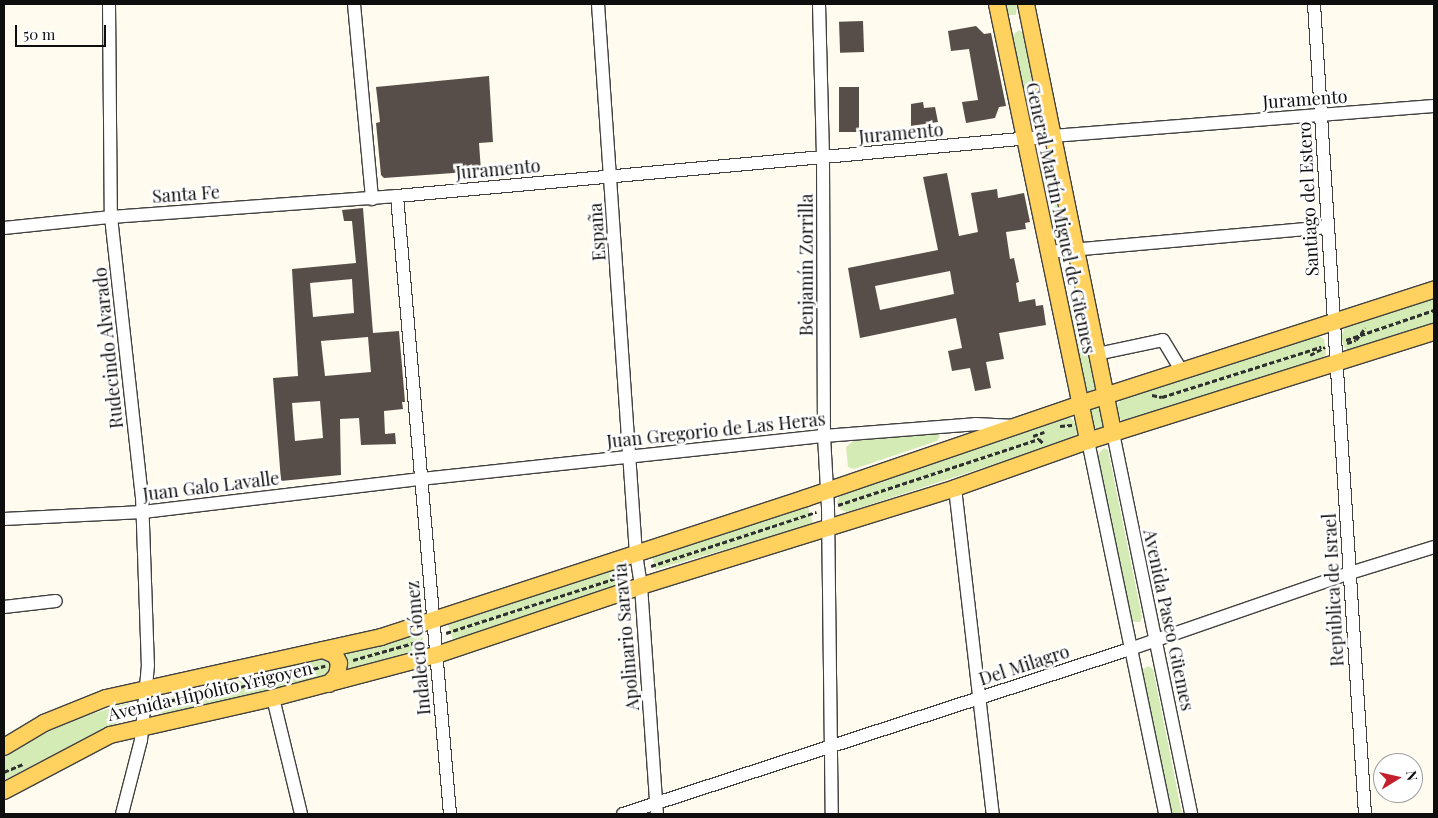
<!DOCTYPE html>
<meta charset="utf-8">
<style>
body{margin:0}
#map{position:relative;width:1438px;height:818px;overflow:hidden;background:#fffbee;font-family:"Playfair Display",serif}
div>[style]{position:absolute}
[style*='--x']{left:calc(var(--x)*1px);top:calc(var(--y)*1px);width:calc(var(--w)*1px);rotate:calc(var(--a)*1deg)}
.green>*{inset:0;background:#d4ebb6;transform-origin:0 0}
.building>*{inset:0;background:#574e49;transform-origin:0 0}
.path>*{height:2.5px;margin-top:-1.25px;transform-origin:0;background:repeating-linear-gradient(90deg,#303030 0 5px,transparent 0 7.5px)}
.roads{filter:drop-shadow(1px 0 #414141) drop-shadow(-1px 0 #414141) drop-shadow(0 1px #414141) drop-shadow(0 -1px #414141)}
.minor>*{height:12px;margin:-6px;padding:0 6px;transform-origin:6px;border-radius:6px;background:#fff}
.major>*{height:16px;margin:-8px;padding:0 8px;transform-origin:8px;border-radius:8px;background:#ffd15f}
span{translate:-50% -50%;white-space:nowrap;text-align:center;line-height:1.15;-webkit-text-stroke:5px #fff;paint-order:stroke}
.street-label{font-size:18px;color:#0e0e0e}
.frame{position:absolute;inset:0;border:5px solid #0e0e0e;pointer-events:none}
.north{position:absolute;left:1373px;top:753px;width:50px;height:50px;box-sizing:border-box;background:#fff;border:1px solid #9f9f9f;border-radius:50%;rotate:81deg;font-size:14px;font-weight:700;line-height:20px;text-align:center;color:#0e0e0e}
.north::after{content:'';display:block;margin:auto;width:18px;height:22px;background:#c41f2d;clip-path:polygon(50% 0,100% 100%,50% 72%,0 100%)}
.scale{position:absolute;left:15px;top:25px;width:91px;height:22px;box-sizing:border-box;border:2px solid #0e0e0e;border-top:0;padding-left:6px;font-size:15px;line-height:18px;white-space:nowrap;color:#0e0e0e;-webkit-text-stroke:4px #fff;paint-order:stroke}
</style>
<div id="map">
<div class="green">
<div style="clip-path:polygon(1005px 4px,1017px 4px,1016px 15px,1008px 15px)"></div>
<div style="clip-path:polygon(1019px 30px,1023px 33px,1040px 116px,1038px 121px,1033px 122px,1028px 117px,1012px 36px)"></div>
<div style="clip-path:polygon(1045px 162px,1051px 166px,1061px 217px,1057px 221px,1053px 221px,1050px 217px,1039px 167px)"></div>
<div style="clip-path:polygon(1434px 297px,1434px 323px,1348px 351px,1344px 347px,1341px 337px,1345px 327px)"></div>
<div style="clip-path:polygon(1073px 305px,1081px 310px,1097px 392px,1086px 395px,1068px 311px,1069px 308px)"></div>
<div style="clip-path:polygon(1317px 335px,1324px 339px,1326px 354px,1322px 359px,1125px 422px,1120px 419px,1117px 406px,1121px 399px)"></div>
<div style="left:1100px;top:407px;width:22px;height:10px;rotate:80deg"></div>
<div style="clip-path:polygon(1063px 417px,1070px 418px,1074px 421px,1077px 431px,1076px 436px,1072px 439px,847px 512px,841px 510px,837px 503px,841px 492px)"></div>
<div style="clip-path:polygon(937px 433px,940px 436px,937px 441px,854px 469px,848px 467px,846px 447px,853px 441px)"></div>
<div style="clip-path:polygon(1104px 448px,1108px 450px,1142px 617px,1140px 622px,1135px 622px,1131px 620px,1098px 454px)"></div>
<div style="left:808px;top:506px;width:19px;height:164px;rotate:74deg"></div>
<div style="left:619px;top:565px;width:20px;height:181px;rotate:72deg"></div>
<div style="clip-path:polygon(414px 634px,419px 634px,423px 638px,423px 648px,421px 650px,341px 674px,341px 654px)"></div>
<div style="clip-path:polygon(322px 658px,332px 665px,329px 674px,322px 678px,165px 714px,159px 713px,156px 708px,156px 702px,160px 700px)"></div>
<div style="clip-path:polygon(1148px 666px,1153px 669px,1182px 814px,1170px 814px,1142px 670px)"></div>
<div style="clip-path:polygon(128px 703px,134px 706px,135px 710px,132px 715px,4px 780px,4px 755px,71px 720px)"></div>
</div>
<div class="building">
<div style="left:863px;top:21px;width:31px;height:24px;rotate:88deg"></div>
<div style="clip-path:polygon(976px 26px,984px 34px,991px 33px,1006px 106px,999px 107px,995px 118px,966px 123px,962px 102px,978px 100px,969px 49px,951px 51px,948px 31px)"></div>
<div style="clip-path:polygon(489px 76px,493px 142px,479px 143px,481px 171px,384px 178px,381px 175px,376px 123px,380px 122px,376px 87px)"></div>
<div style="left:839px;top:87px;width:20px;height:45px"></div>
<div style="clip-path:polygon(923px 102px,924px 108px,935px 107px,938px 122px,911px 126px,911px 104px)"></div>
<div style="clip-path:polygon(evenodd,947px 173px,959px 236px,978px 232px,971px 193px,997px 189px,998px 198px,1024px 193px,1030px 222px,1025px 223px,1026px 229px,1006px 232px,1010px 259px,1014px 258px,1019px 282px,1016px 283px,1019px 302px,1035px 299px,1036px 306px,1043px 305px,1046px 325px,999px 333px,1004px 359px,986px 362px,991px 388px,975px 391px,970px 368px,952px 371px,948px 351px,962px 348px,956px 318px,860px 338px,848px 268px,938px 250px,923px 177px,947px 173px,950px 271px,954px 294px,880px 310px,875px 286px,950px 271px)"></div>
<div style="clip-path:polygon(evenodd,363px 208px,373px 333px,399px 331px,405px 402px,402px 402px,403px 409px,384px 411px,385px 434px,395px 433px,396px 444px,361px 445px,359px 418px,340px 419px,341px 475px,281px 481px,273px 378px,298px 376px,292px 269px,356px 263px,352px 221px,344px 221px,342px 210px,363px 208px,352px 279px,354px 313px,313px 317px,310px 283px,352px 279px,363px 208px,368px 337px,371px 372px,325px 376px,321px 341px,368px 337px,363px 208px,320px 401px,323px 438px,295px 441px,292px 403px,320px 401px)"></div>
</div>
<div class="path">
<div style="--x:1346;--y:340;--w:93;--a:-18.8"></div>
<div style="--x:1347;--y:343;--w:9;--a:-18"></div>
<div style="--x:1356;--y:340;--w:15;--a:-53"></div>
<div style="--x:1310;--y:355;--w:17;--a:-28"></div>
<div style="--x:1152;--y:395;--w:10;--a:11"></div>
<div style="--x:1162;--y:397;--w:167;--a:-17.5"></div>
<div style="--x:1060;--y:426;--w:12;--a:-5"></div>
<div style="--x:1033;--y:436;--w:12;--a:-20"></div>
<div style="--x:838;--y:505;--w:212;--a:-18.2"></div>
<div style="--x:1039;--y:439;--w:6;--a:45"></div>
<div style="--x:651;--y:566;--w:174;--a:-18.1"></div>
<div style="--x:446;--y:633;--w:192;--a:-17.9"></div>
<div style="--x:353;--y:660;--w:74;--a:-15.7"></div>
<div style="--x:157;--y:704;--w:36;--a:-14"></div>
<div style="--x:168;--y:705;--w:162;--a:-14"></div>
<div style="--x:110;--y:720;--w:25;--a:-27"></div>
<div style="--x:4;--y:772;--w:21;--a:-23"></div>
</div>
<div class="roads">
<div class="minor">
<div style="--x:109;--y:4;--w:213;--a:89.5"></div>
<div style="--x:111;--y:217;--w:281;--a:83.7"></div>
<div style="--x:142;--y:496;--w:169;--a:88"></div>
<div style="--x:148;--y:665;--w:75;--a:95.3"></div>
<div style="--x:141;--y:740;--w:76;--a:104.4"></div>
<div style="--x:354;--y:4;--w:196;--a:84.7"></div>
<div style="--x:598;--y:4;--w:551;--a:86.05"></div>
<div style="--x:636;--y:554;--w:32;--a:81"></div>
<div style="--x:641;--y:586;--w:229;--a:86"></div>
<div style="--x:819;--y:4;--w:153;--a:88.5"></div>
<div style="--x:823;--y:157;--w:279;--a:89.8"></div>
<div style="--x:824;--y:436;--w:72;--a:86.8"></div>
<div style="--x:828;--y:508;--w:306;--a:89.3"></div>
<div style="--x:1314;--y:4;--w:812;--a:86.4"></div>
<div style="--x:397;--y:196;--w:620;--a:85.1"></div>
<div style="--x:4;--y:228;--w:108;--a:-5.9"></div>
<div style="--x:111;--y:217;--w:287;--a:-4.2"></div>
<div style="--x:397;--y:196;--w:658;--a:-5.23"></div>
<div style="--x:1052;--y:136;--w:383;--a:-4.5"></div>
<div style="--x:1049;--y:252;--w:280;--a:-5.1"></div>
<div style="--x:1097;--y:354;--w:67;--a:-12"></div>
<div style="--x:1163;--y:340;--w:37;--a:59"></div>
<div style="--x:1113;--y:433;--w:389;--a:78.4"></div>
<div style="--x:1088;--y:441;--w:381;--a:78.3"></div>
<div style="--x:955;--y:488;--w:328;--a:83.4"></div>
<div style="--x:4;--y:519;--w:139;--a:-2.9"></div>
<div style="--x:143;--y:512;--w:280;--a:-6.8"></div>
<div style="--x:421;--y:479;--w:405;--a:-6.1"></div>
<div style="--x:824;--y:436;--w:151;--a:-4.5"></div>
<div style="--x:975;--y:424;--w:35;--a:3"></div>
<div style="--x:4;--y:607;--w:52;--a:-6.6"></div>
<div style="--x:273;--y:698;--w:119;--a:76.4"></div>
<div style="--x:623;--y:814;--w:533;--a:-18.03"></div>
<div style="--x:1130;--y:649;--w:233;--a:-19.1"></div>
<div style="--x:1350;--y:573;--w:88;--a:-17.2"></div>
</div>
<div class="major">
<div style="--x:997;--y:4;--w:446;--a:78.2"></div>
<div style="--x:1026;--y:4;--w:438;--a:78.5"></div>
<div style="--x:323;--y:650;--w:13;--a:23"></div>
<div style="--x:335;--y:655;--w:9;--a:63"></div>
<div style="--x:339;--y:663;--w:12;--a:99"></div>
<div style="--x:337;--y:675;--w:12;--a:132"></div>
<div style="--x:4;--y:747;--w:47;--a:-31"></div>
<div style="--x:44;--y:723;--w:67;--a:-22"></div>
<div style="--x:106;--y:698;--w:282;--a:-12.5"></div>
<div style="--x:381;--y:637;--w:447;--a:-18.1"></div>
<div style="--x:806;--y:498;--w:290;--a:-18.9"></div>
<div style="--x:1080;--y:404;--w:372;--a:-17.9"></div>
<div style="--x:4;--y:791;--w:120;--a:-27.8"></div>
<div style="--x:110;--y:735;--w:167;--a:-12.8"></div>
<div style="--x:273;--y:698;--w:169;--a:-14.8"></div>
<div style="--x:436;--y:655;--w:216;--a:-18.6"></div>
<div style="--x:641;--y:586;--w:329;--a:-17.3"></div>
<div style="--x:955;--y:488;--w:141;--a:-19.5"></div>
<div style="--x:1088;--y:441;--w:363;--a:-17.5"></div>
</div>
</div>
<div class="street-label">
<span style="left:1305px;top:99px;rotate:-4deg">Juramento</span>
<span style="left:901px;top:133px;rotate:-5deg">Juramento</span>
<span style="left:498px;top:169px;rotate:-5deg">Juramento</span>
<span style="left:186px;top:194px;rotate:-4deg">Santa Fe</span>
<span style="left:1308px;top:199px;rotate:-93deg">Santiago del Estero</span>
<span style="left:1061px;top:218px;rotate:78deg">General Martín Miguel de Güemes</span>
<span style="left:597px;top:232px;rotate:-94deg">España</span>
<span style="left:806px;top:265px;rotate:-90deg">Benjamín Zorrilla</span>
<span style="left:108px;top:348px;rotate:-96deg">Rudecindo Alvarado</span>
<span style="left:716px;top:430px;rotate:-6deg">Juan Gregorio de Las Heras</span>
<span style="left:211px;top:486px;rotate:-7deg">Juan Galo Lavalle</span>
<span style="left:1333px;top:590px;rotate:-93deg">República de Israel</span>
<span style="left:1169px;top:620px;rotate:78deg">Avenida Paseo Güemes</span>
<span style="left:626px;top:637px;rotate:-95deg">Apolinario Saravia</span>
<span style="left:418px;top:648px;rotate:-95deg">Indalecio Gómez</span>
<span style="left:1024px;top:665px;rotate:-18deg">Del Milagro</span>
<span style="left:210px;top:691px;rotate:-13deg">Avenida Hipólito Yrigoyen</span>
</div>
<div class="frame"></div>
<div class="north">N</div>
<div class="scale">50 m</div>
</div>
